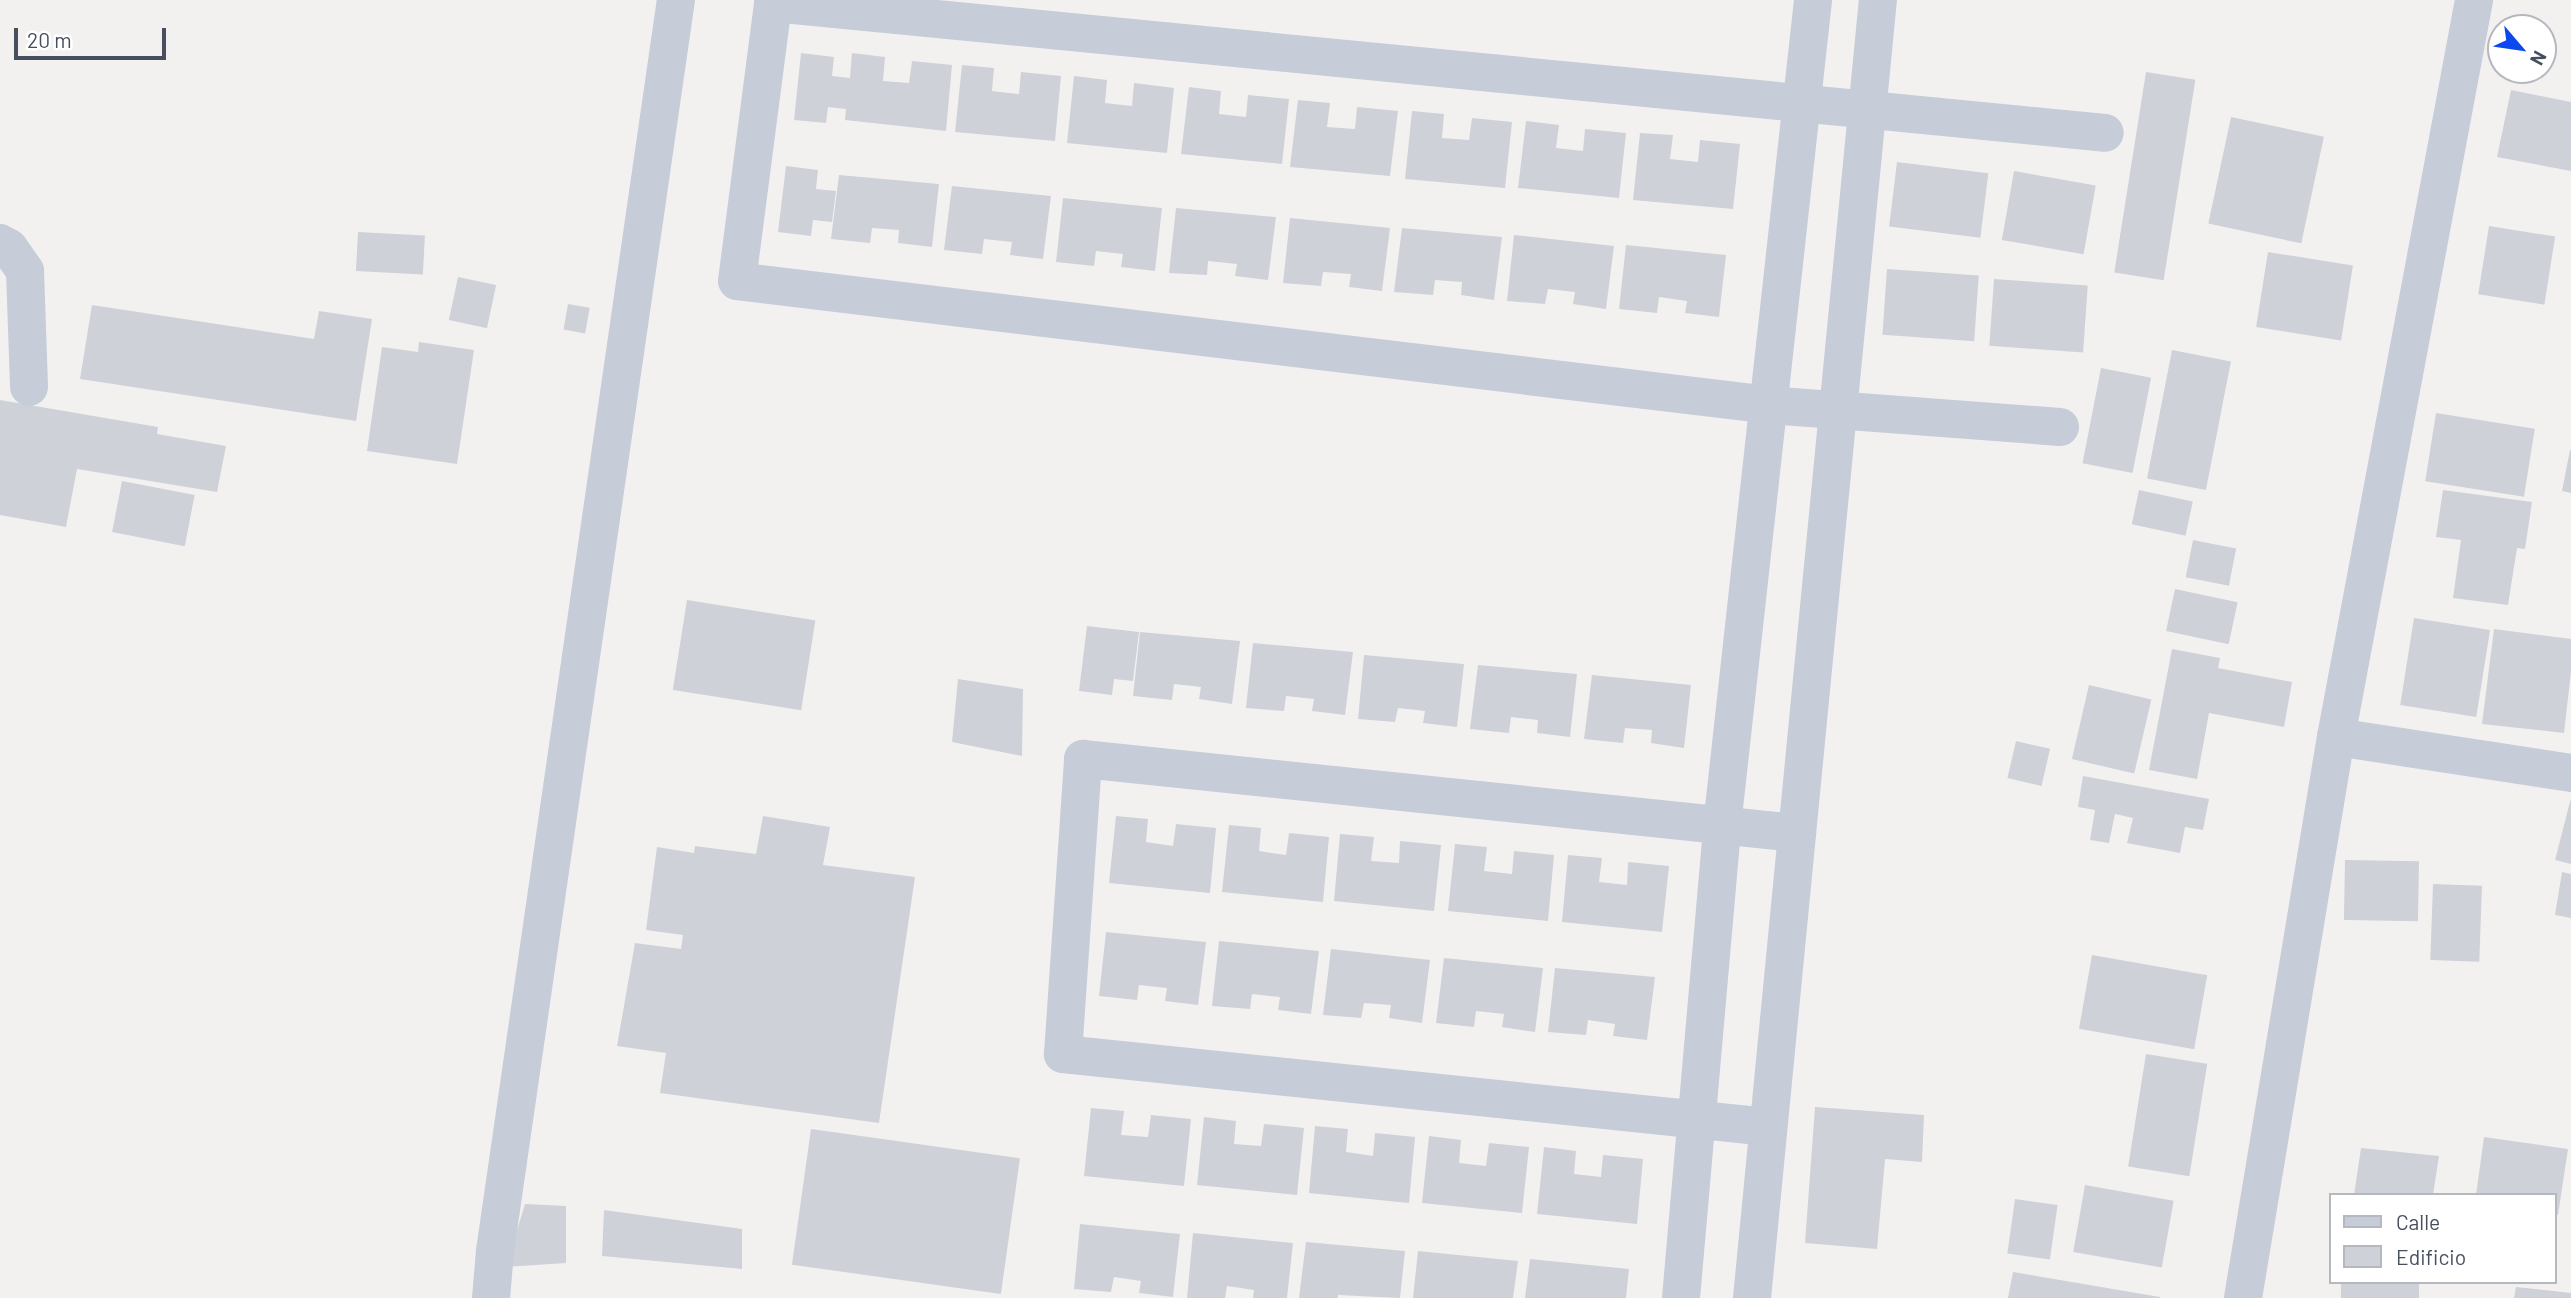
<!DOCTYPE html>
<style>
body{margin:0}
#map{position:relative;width:2571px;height:1298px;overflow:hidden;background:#f3f1f0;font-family:Barlow,sans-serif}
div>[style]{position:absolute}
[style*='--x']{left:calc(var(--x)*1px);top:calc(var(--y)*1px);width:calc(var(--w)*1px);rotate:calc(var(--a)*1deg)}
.building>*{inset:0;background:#cfd1d8;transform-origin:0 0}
.minor>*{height:38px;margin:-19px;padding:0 19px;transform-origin:19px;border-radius:19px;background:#c6ccd8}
span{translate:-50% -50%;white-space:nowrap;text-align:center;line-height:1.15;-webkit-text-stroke:7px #fff;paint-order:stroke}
.legend{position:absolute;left:2329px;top:1193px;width:228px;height:91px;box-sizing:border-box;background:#fff;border:2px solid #b5b9bf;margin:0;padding:9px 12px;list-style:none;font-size:21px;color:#474f5f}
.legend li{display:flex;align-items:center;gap:14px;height:35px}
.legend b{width:35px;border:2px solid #b5b9bf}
.north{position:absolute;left:2487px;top:14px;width:70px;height:70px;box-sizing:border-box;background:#fff;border:2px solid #b5b9bf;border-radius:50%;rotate:119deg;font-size:19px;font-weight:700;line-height:28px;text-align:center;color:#474f5f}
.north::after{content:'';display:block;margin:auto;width:24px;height:32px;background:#0d47f0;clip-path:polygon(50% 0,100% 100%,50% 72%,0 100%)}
.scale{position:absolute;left:14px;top:28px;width:152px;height:32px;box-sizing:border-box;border:4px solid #474f5f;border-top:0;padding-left:9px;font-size:21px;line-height:24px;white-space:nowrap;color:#474f5f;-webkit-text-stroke:5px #fff;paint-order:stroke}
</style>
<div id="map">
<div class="building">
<div style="clip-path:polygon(801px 53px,834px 57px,832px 76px,850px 78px,852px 53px,885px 57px,883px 81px,909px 83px,912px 61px,952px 65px,946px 131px,845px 120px,846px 109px,828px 107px,826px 123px,794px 120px)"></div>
<div style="clip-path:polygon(962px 65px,994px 68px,992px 91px,1019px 94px,1021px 72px,1061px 76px,1055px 141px,955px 132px)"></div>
<div style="left:2146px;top:72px;width:50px;height:203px;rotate:9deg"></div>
<div style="clip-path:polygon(1074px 76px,1107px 80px,1105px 103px,1132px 106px,1134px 83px,1174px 88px,1167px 153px,1067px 143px)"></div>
<div style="clip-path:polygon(1189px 87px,1221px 91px,1219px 114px,1246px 117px,1248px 95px,1289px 99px,1282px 164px,1181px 154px)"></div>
<div style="clip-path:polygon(2511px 90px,2571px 102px,2571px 171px,2497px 157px)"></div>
<div style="clip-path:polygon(1298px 100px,1330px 103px,1327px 127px,1355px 129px,1357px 107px,1398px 111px,1390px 176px,1290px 167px)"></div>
<div style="clip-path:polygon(1412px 111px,1444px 114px,1442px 138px,1469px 140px,1472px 118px,1512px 122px,1505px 188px,1405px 179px)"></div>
<div style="left:2231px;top:117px;width:95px;height:109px;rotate:12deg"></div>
<div style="clip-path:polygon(1526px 121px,1559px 125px,1556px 148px,1583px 151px,1585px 129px,1626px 133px,1619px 198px,1518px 188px)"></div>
<div style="clip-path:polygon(1640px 133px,1673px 135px,1670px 159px,1698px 162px,1700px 140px,1740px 144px,1733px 209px,1633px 200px)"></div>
<div style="left:1897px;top:162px;width:92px;height:65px;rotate:7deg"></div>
<div style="clip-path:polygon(786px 166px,818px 170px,816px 189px,836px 191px,832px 222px,813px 220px,811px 236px,778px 232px)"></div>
<div style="left:2014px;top:171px;width:83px;height:70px;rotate:10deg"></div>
<div style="clip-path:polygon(839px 175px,939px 184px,932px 247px,898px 243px,899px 230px,872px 228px,870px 243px,831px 239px)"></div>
<div style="clip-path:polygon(952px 186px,1051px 196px,1043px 259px,1010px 255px,1012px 242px,984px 239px,982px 254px,944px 250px)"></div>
<div style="clip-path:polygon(1063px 198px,1162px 208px,1155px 271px,1121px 267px,1123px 254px,1096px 251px,1094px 266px,1056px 262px)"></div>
<div style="clip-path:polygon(1176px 208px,1276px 217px,1268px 280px,1235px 276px,1237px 264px,1208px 261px,1207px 275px,1169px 273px)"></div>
<div style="clip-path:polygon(1290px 218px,1390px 228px,1382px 291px,1349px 287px,1351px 274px,1323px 272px,1321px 286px,1283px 283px)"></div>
<div style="left:2489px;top:226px;width:67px;height:69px;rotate:9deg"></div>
<div style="clip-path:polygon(1402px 228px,1502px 237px,1494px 300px,1461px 295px,1462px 282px,1435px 280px,1433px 295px,1394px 292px)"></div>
<div style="left:358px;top:232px;width:67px;height:39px;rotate:3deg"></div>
<div style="clip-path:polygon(1514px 235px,1614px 246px,1606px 309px,1573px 304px,1575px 292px,1548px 289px,1545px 304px,1507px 301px)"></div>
<div style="clip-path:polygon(1626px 245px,1726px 255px,1719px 317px,1685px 313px,1687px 301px,1659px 297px,1657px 313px,1619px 309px)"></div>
<div style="left:2268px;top:252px;width:86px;height:76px;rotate:9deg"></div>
<div style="left:1887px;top:269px;width:92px;height:66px;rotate:4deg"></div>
<div style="left:458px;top:277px;width:39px;height:44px;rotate:12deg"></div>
<div style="left:1994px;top:279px;width:94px;height:67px;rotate:4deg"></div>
<div style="left:568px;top:304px;width:22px;height:26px;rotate:10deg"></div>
<div style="clip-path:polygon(92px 305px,314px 339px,319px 311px,372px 319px,356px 421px,80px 379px)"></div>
<div style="clip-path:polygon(419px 342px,474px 350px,457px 464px,367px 451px,382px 347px,418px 352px)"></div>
<div style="left:2172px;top:350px;width:60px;height:131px;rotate:11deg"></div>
<div style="left:2101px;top:368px;width:51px;height:97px;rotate:11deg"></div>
<div style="clip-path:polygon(0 400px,158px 427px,157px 434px,226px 446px,217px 492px,77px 469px,66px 527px,0 515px)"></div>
<div style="left:2436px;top:413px;width:100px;height:69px;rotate:9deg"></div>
<div style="clip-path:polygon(2570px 450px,2571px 450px,2571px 493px,2562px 491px)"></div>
<div style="left:122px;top:481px;width:74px;height:52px;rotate:11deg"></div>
<div style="left:2139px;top:490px;width:55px;height:35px;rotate:12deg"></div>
<div style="clip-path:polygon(2443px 490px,2532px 502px,2525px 549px,2517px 548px,2508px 605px,2453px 598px,2461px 540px,2436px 537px)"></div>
<div style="left:2193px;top:540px;width:44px;height:38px;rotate:11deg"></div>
<div style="left:2175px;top:589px;width:64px;height:43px;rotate:12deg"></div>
<div style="left:687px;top:600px;width:130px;height:91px;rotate:9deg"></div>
<div style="left:2414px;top:618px;width:77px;height:88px;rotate:9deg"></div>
<div style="clip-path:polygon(1087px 626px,1139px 632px,1133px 681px,1114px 679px,1112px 695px,1079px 691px)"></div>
<div style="clip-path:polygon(2494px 629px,2571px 639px,2571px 672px,2564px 733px,2482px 724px)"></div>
<div style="clip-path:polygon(1140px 632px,1240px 641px,1232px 704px,1199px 699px,1201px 687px,1174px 684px,1172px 700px,1133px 696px)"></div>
<div style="clip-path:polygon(1253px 643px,1353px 652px,1345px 715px,1312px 711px,1314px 699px,1286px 696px,1284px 711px,1246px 708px)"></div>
<div style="clip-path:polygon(2172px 649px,2220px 658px,2218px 668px,2292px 682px,2284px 727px,2209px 713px,2197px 779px,2149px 770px)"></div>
<div style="clip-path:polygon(1364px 655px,1464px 664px,1457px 727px,1423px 723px,1425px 711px,1398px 708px,1395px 722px,1358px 719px)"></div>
<div style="clip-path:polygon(1478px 665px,1577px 674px,1570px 737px,1537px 733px,1538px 720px,1511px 717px,1509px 733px,1470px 729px)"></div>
<div style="clip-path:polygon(1592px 675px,1691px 685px,1684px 748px,1651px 743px,1652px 730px,1625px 728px,1623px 743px,1584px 739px)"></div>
<div style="clip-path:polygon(958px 679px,1023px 689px,1022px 756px,952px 742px)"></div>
<div style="left:2089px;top:685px;width:64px;height:76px;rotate:13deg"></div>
<div style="left:2016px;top:741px;width:35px;height:38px;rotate:13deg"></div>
<div style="clip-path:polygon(2083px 776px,2209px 799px,2203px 830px,2185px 827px,2180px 853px,2127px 843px,2133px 818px,2115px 814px,2109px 843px,2090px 840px,2095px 810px,2078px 807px)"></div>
<div style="clip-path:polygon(2571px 798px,2571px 864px,2555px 860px)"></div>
<div style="clip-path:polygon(763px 816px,830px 827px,823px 865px,915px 877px,879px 1123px,660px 1093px,666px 1053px,617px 1046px,635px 943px,681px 949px,683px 935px,646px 930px,657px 847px,694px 853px,695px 846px,756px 854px)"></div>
<div style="clip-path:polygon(1116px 816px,1148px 819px,1146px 842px,1173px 846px,1176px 824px,1216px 828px,1210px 893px,1109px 883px)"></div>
<div style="clip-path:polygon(1229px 825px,1261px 828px,1259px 851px,1286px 855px,1289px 833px,1329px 837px,1323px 902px,1222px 892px)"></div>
<div style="clip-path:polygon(1340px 834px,1374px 837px,1371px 861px,1399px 863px,1400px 841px,1441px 845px,1434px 911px,1334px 901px)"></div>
<div style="clip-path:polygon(1455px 844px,1487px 847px,1484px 871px,1512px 874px,1514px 851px,1554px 855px,1548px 921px,1448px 911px)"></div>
<div style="clip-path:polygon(1568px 855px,1602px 858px,1599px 882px,1627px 885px,1628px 862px,1669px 866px,1662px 932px,1562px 922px)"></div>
<div style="left:2345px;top:860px;width:74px;height:60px;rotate:1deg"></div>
<div style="clip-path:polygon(2562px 872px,2571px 874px,2571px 918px,2555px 915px)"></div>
<div style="left:2433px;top:884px;width:49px;height:76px;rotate:2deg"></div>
<div style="clip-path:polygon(1106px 932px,1206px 942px,1198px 1005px,1165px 1001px,1167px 988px,1139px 985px,1137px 1000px,1099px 996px)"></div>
<div style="clip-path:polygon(1219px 941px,1319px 951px,1311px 1014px,1278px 1010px,1280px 997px,1252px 994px,1250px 1009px,1212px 1006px)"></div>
<div style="clip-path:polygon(1331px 949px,1430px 960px,1422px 1023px,1389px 1018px,1391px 1005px,1364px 1003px,1361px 1018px,1323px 1015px)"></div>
<div style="left:2092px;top:955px;width:117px;height:75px;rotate:10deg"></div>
<div style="clip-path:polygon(1444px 958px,1543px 968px,1535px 1032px,1502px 1027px,1504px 1014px,1476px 1011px,1474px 1027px,1436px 1023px)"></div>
<div style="clip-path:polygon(1555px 968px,1655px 977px,1647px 1040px,1613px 1036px,1615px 1024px,1588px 1020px,1586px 1035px,1548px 1032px)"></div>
<div style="left:2146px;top:1054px;width:62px;height:114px;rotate:9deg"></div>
<div style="clip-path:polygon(1815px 1107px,1924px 1115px,1922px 1162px,1885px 1159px,1877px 1249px,1805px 1243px)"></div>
<div style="clip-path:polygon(1091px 1108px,1124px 1111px,1121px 1135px,1148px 1137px,1151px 1115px,1191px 1119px,1184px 1186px,1084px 1176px)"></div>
<div style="clip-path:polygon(1204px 1117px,1236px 1121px,1234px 1144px,1261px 1146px,1264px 1124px,1304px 1128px,1297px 1195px,1197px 1185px)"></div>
<div style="clip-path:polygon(1315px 1126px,1348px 1129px,1346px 1152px,1373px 1156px,1375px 1133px,1415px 1137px,1409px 1203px,1309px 1193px)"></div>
<div style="left:811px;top:1129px;width:211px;height:137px;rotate:8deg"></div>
<div style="clip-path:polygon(1429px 1136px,1461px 1140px,1459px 1163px,1486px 1166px,1489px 1143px,1529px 1147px,1522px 1213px,1422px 1203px)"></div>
<div style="clip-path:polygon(2484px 1137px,2568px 1149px,2558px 1215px,2555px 1215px,2555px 1195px,2476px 1195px)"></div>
<div style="clip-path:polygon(1544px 1147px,1576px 1151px,1574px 1174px,1601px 1177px,1603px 1155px,1643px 1159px,1637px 1224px,1537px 1214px)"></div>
<div style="clip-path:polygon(2361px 1148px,2439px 1156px,2433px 1195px,2354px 1195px)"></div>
<div style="left:2085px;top:1185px;width:90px;height:68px;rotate:10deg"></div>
<div style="left:2015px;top:1199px;width:43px;height:55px;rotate:8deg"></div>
<div style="clip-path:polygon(525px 1204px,566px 1206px,566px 1263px,506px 1267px)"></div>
<div style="clip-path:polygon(604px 1210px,742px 1229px,742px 1269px,602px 1256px)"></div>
<div style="clip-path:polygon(1080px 1224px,1180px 1234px,1173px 1297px,1139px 1293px,1141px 1281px,1114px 1277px,1111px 1292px,1074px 1289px)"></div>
<div style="clip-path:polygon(1193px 1233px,1293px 1243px,1287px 1298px,1253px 1298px,1254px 1290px,1227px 1286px,1225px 1298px,1187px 1298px)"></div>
<div style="clip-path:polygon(1306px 1242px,1405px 1251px,1400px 1298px,1338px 1295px,1338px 1298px,1299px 1298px)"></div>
<div style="clip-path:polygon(1418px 1251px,1518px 1261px,1513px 1298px,1413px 1298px)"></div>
<div style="clip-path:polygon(1530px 1259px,1629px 1269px,1626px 1298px,1525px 1298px)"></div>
<div style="clip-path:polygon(2013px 1272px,2160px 1297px,2160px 1298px,2008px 1298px)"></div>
<div style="left:2341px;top:1282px;width:78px;height:16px"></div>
<div style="clip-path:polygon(2516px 1287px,2571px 1293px,2571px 1298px,2514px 1298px)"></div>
</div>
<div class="minor">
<div style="--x:0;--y:243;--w:10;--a:29"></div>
<div style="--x:9;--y:248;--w:28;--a:55"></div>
<div style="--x:25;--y:271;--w:116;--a:88"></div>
<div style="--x:2060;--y:427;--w:291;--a:-175.7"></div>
<div style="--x:1770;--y:405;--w:1040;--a:-173.16"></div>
<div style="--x:737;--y:281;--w:280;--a:-82.6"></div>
<div style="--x:773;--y:3;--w:1338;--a:5.57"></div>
<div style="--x:2336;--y:737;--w:238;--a:8.7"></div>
<div style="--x:1768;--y:1127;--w:709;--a:-174.09"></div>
<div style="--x:1063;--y:1054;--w:296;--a:-86.1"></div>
<div style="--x:1083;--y:759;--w:718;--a:5.92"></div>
<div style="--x:491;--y:1298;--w:47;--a:-85.1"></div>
<div style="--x:495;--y:1251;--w:1264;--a:-81.77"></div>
<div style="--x:1681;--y:1298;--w:474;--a:-85"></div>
<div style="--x:1722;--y:826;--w:831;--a:-83.71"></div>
<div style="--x:1752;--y:1298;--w:1304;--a:-84.46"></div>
<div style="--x:2243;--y:1298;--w:569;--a:-80.59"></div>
<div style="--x:2336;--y:737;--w:750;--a:-79.39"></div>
</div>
<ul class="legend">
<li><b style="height:9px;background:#c6ccd8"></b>Calle</li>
<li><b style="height:19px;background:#cfd1d8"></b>Edificio</li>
</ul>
<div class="north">N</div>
<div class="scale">20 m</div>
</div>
